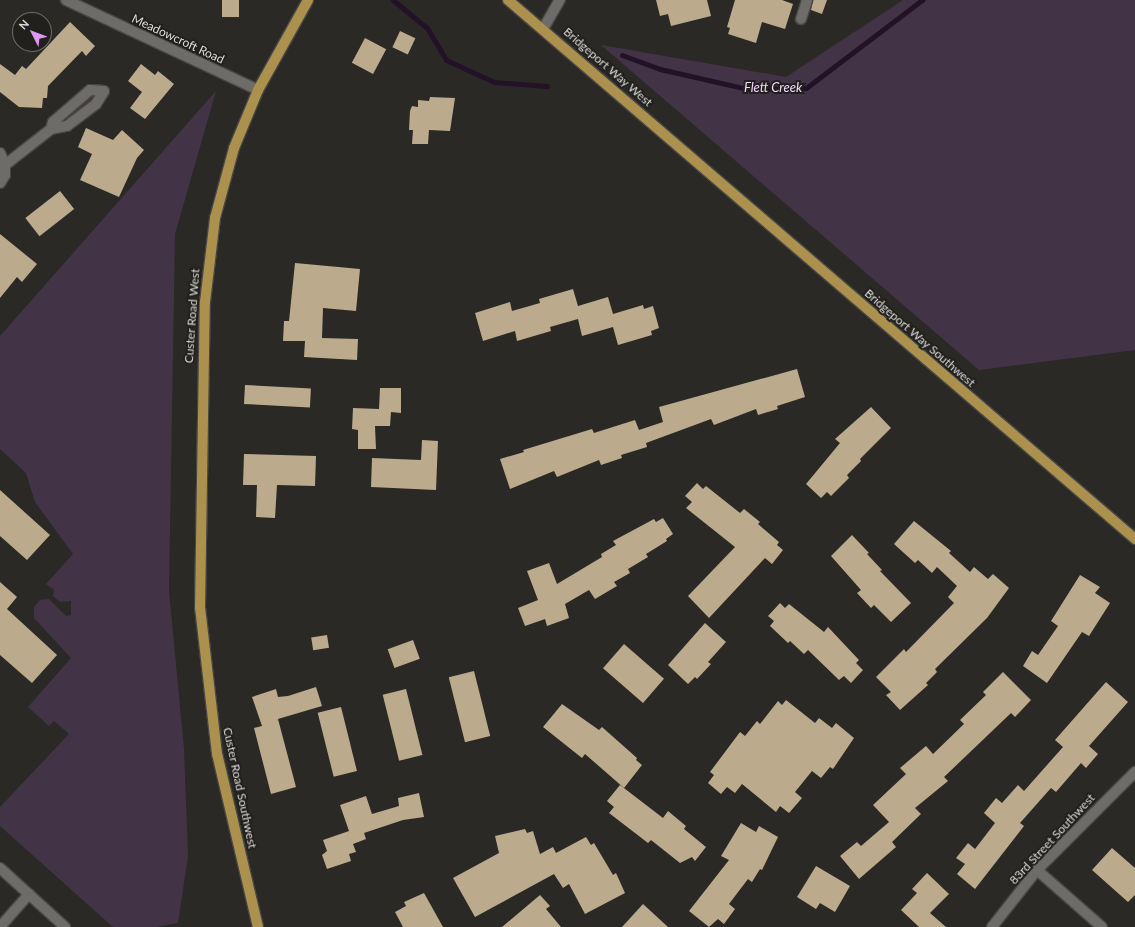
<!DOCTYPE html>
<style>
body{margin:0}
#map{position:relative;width:1135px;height:927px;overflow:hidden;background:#2a2926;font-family:Lato,sans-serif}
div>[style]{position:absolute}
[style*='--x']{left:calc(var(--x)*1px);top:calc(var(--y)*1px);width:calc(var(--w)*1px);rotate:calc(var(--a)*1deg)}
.green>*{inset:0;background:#423446}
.stream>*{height:5px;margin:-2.5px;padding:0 2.5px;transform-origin:2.5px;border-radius:2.5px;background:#231227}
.building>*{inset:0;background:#bbab8c;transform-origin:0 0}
.roads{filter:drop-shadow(1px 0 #484744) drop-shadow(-1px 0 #484744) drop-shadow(0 1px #484744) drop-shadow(0 -1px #484744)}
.minor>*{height:10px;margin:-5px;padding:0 5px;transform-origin:5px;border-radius:5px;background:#6e6c69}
.major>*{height:10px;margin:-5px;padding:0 5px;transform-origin:5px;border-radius:5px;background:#ac904d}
span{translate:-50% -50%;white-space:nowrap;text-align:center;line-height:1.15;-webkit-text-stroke:4px #21201d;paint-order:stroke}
.street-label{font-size:12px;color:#dfdedc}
.water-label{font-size:13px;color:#f6d8ff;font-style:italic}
.north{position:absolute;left:12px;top:12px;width:40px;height:40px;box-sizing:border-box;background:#21201d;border:1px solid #6d6c69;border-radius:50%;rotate:312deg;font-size:11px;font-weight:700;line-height:16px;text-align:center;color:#dfdedc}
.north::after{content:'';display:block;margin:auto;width:14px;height:18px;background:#df98f2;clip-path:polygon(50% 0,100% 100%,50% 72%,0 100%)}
</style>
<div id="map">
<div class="green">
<div style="clip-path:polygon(903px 0,1135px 0,1135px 350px,979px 370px,601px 45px,786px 77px)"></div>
<div style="clip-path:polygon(216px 91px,175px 234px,169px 591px,184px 749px,188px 856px,178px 923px,156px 927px,113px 927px,0 826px,0 807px,69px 734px,54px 721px,49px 726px,28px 707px,71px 658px,34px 618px,34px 607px,40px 600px,49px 599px,66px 616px,71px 615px,71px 601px,60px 602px,53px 596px,54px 590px,46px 584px,73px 554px,35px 502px,26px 473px,0 449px,0 336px)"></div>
<div style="clip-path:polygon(91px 95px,96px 96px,96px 99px,66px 123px,61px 124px,60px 122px)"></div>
</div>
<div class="stream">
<div style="--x:393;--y:0;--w:44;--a:39.5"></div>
<div style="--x:427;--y:28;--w:37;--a:59"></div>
<div style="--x:446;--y:60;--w:53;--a:24.6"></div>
<div style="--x:494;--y:82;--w:53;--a:4.3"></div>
<div style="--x:622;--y:55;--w:40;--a:20.2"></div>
<div style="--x:660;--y:69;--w:89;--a:12.9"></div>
<div style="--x:747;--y:89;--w:59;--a:-1"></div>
<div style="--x:806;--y:88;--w:146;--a:-37.2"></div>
</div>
<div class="building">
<div style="left:222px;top:0;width:17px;height:17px"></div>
<div style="clip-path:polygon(656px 0,707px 0,711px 16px,671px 26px,668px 14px,660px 16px)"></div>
<div style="clip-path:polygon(735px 0,782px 0,793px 4px,785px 29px,762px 22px,756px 43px,728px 34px,730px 28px,727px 27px)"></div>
<div style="clip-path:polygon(813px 0,827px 0,822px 14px,811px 10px)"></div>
<div style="clip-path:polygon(70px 22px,95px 46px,86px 56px,82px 51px,48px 86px,47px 98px,43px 98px,42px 108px,19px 107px,0 92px,0 64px,15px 75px,22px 66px,26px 69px)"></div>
<div style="left:400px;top:31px;width:17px;height:18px;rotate:25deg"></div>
<div style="left:365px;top:38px;width:24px;height:28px;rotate:28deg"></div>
<div style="clip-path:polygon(141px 64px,155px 75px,158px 71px,174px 84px,145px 119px,130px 108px,142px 92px,128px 81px)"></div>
<div style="clip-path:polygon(430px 97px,455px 98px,450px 131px,429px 130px,428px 144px,412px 144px,413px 130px,409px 130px,410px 111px,412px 106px,418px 107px,418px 100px,429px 101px)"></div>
<div style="clip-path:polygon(86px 128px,113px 140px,122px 130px,144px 150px,137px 158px,119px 197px,80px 180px,92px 154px,78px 147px)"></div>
<div style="left:60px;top:191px;width:23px;height:44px;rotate:52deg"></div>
<div style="clip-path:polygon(0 234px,37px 264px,22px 282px,17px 277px,0 298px)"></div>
<div style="clip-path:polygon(295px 263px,360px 269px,356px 311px,323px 308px,322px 338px,358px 339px,357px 360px,304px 357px,305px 341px,283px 341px,284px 321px,289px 321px)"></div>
<div style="clip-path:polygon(573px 289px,578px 306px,608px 297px,613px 314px,643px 305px,644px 309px,653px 306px,659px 328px,651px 331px,652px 335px,618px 345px,613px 327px,582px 336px,578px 319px,550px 327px,551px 331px,517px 341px,515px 331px,483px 341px,475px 313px,510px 302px,512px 311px,540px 303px,539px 299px)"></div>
<div style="clip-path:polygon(797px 369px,805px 397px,777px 406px,778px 409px,758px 415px,756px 409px,714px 425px,711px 419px,646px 443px,647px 447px,621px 455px,622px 458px,601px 465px,599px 460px,557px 477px,554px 471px,510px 489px,500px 459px,524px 452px,523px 450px,592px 429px,594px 433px,635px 420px,639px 430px,663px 422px,659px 407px)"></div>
<div style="left:245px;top:385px;width:66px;height:19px;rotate:3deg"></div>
<div style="clip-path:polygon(380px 388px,401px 388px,401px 413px,391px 412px,390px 426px,375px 426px,376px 449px,358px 449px,358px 430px,352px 429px,353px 408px,379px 409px)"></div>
<div style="clip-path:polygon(871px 407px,891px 428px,860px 459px,861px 461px,847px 475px,849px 478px,831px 496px,827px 492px,821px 498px,806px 484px,840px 443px,835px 439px)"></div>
<div style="clip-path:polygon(422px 440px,438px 441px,436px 490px,371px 487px,372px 458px,421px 460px)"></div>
<div style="clip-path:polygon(244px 454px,316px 456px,315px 486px,277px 485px,275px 518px,256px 517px,257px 485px,243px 485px)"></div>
<div style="clip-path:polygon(697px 483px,703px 489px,706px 486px,740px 513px,744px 509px,760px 522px,758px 524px,779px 542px,777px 545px,783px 550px,772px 564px,765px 558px,709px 618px,688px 596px,735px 547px,686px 508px,692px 502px,685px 496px)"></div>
<div style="clip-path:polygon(0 490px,50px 535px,27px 560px,0 536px)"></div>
<div style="clip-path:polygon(663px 518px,673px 534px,666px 539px,667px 541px,646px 554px,648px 557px,628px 569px,630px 573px,614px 582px,617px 586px,595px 599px,589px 590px,565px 604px,569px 618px,547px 626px,545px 619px,525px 626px,518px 608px,538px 600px,527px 571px,549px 563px,557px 584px,602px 557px,601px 554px,616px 545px,613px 541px,654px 519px,656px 522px)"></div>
<div style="clip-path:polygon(914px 521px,951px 551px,949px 553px,970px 572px,974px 567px,988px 579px,993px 574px,1009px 588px,987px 618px,935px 669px,937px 672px,926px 683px,928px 685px,900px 710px,886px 695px,891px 692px,876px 677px,904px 649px,906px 652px,954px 603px,948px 597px,957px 586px,937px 567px,932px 573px,918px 560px,915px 563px,894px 544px)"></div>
<div style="clip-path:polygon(852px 535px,869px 553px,867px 554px,882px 570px,880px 571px,911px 603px,891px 622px,874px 605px,871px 608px,857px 593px,861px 590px,831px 556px)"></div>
<div style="clip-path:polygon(1080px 575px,1100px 587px,1095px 593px,1110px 603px,1089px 636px,1082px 632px,1047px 683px,1023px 666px,1032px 651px,1038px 655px,1058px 626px,1051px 621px)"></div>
<div style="clip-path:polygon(0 582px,17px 597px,7px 609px,57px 655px,32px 683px,0 655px)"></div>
<div style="clip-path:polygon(780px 603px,785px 608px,789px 604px,824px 632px,828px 627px,859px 660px,856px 663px,863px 670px,851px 683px,844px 676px,839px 680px,808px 650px,804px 654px,790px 641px,788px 643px,770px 626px,774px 621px,768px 616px)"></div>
<div style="clip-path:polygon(705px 623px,726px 642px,708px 662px,711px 664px,697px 679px,695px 677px,688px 684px,668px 665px)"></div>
<div style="left:327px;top:635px;width:13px;height:16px;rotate:81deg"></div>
<div style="left:413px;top:640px;width:20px;height:27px;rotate:70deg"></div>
<div style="left:624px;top:644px;width:53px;height:32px;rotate:41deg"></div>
<div style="left:474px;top:671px;width:67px;height:26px;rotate:76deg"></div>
<div style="clip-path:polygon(1003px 672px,1031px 700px,1015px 717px,1011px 713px,944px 777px,948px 781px,915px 808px,921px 814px,892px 842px,896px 847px,859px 879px,840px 856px,857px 842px,861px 846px,889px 822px,873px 805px,906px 774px,900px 768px,926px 746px,933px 754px,964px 724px,960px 720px,986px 695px,983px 692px)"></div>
<div style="clip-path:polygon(1106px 682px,1128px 702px,1089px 746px,1098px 754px,1086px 768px,1081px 763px,1056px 792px,1051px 788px,1020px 823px,1024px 826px,975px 889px,957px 874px,965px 864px,956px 858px,968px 843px,975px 849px,995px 823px,984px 813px,996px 798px,1002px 803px,1018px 785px,1024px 791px,1063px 747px,1055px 740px)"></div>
<div style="clip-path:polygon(316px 687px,322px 706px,278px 719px,296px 787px,271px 794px,254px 728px,262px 726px,252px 697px,276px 689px,278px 697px,288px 696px)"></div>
<div style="left:406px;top:689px;width:68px;height:24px;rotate:76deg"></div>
<div style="clip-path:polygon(786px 700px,815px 723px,819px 718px,832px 728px,836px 723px,854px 738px,833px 769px,830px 767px,821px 778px,812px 771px,795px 792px,802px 798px,789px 813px,780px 806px,776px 812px,742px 784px,735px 793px,727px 787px,721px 794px,708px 783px,714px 775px,710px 772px,740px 732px,745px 736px,757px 721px,760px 724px,778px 701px,782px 705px)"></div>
<div style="clip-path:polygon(562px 704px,599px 730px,602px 727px,637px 758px,636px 760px,642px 765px,624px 788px,585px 754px,582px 758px,543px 727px)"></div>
<div style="left:341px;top:707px;width:66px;height:24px;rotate:76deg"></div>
<div style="clip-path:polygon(620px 785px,663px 818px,668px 811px,686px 826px,684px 829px,706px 847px,695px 861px,692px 857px,680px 863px,651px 840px,648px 843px,609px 813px,614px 807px,607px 801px)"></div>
<div style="clip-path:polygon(419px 793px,424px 817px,403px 820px,364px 833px,366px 839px,353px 844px,356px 852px,349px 854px,351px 861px,327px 869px,322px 855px,327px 851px,323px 840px,349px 831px,340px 805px,366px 796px,372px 814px,399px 806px,398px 798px)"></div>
<div style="clip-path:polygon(741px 823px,756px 832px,759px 826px,778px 837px,762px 870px,760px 869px,752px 882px,748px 879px,729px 904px,735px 909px,724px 924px,718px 919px,709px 927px,689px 911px,729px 860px,721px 856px)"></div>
<div style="clip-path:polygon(525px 829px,527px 833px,533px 831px,540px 854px,553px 847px,556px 853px,586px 837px,591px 845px,594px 843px,613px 875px,616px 873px,625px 893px,585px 914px,569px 884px,563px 888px,554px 874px,475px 917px,453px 878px,499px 853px,495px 836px)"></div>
<div style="clip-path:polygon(1112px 848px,1135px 868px,1135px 895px,1128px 902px,1092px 870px)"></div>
<div style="clip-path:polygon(816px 866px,850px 886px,835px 912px,820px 903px,816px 909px,797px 897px)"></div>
<div style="clip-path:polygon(927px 873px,949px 894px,930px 913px,946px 927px,919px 927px,901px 910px,917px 893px,912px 889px)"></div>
<div style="clip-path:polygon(424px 893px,443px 927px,403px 927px,395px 912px,406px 906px,404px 902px)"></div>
<div style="clip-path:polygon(540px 895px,550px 906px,546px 909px,561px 927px,502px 927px)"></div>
<div style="clip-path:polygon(643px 904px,668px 927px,622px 927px)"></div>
</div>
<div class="roads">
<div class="minor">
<div style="--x:66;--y:0;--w:212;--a:25.1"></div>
<div style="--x:801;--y:19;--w:20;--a:-72"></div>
<div style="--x:543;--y:29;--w:34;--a:-60"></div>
<div style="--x:0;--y:153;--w:13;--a:67"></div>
<div style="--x:0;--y:183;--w:9;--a:-58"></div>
<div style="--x:5;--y:175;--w:10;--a:-90"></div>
<div style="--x:5;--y:165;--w:58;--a:-38"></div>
<div style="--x:51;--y:129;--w:16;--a:-11"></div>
<div style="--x:67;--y:126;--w:36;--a:-37"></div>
<div style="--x:96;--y:104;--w:15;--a:-58"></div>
<div style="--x:104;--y:91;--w:14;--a:-176"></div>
<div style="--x:90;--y:90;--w:49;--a:139.1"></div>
<div style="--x:53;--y:122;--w:7;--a:106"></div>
<div style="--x:0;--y:868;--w:88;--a:42.2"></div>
<div style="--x:1037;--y:870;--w:86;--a:41.2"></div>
<div style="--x:0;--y:927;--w:44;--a:-48.7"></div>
<div style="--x:992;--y:927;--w:73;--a:-51.7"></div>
<div style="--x:1037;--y:870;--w:139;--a:-45"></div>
</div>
<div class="major">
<div style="--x:508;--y:0;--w:827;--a:40.68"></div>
<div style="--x:258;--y:927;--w:178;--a:-103.3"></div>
<div style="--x:217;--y:754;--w:147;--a:-96.6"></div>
<div style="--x:200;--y:608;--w:306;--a:-89.1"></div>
<div style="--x:205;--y:302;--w:85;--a:-83.2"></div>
<div style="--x:215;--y:218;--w:73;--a:-74.8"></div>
<div style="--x:234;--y:148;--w:63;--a:-67.5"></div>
<div style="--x:258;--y:90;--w:103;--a:-60.9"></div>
</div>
</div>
<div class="street-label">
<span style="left:178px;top:39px;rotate:25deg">Meadowcroft Road</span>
<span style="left:608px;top:67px;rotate:41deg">Bridgeport Way West</span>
<span style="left:192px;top:316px;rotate:-86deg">Custer Road West</span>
<span style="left:920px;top:338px;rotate:41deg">Bridgeport Way Southwest</span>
<span style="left:240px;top:788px;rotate:78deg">Custer Road Southwest</span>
<span style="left:1052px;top:839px;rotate:-47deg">83rd Street Southwest</span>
</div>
<div class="water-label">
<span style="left:773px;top:87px">Flett Creek</span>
</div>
<div class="north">N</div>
</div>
